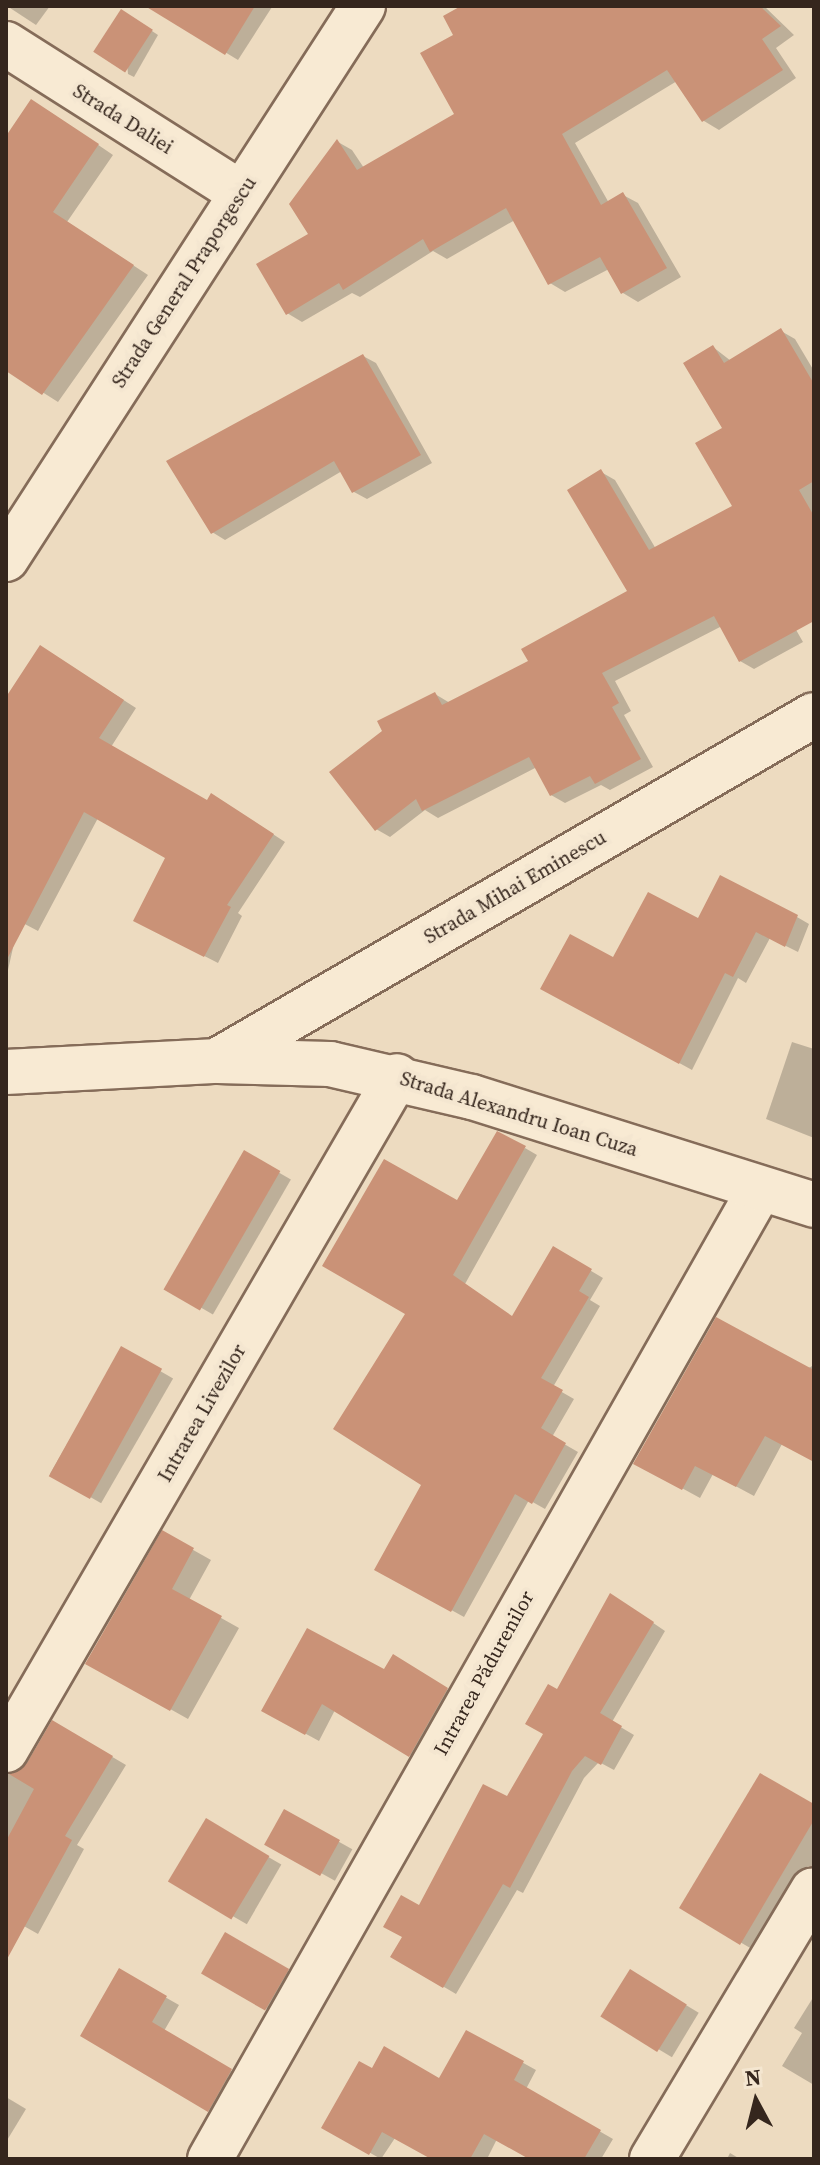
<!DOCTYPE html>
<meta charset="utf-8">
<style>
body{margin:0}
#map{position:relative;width:820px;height:2165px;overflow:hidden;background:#eddbc0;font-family:"Source Serif 4",serif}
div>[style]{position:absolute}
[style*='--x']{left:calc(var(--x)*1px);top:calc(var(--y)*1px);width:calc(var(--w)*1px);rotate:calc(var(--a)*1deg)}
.shadow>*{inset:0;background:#0003;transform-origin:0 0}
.building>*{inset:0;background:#ca9277;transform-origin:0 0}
.roads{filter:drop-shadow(2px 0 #856c59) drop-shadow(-2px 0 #856c59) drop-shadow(0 2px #856c59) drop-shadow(0 -2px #856c59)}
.street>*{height:44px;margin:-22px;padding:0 22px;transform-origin:22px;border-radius:22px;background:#f8ead3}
.secondary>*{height:44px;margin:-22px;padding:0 22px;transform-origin:22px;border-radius:22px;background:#f8ead3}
span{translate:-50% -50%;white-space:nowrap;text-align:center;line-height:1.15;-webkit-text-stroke:8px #f4e6d0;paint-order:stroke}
.street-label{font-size:20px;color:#35261d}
.frame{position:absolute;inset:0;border:8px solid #35261d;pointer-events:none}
.north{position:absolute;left:716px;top:2061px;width:80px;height:80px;-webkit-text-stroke:6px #f4e6d0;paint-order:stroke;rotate:353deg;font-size:22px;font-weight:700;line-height:32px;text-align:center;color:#35261d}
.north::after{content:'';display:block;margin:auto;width:28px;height:36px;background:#35261d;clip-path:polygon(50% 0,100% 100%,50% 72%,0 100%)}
</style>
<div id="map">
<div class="shadow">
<div style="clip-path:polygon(7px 6px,50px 6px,36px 25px)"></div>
<div style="clip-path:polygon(149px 6px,271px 6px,272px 7px,238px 60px)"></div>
<div style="clip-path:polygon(465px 6px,764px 6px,794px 35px,776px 48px,796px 78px,719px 130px,704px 121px,677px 81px,575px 143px,609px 203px,623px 195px,638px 203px,681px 277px,638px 302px,623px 293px,609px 269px,565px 292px,550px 283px,515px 220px,447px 259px,433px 251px,360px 297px,352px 293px,302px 322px,287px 313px,338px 142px,352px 150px,364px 168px,457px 115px,456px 36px)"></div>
<div style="clip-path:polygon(122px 11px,158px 35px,134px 77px,128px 74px)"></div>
<div style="clip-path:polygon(47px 110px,113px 155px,67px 222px,148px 275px,58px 402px,9px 371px,6px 375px,6px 140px)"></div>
<div style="clip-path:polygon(781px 331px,795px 339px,814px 371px,814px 616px,795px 628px,803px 642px,754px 669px,740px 661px,722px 626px,615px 681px,631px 711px,624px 715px,653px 767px,610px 790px,601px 785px,565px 803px,551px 795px,537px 767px,438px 818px,425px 810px,390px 837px,376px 829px,435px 694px,450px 703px,530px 662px,630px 592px,601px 472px,615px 480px,656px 549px,735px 506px,713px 347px,731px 361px)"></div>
<div style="clip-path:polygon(363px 356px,376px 363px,432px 463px,367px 499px,354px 492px,342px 471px,225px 540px,212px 532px)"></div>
<div style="clip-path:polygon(53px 655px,136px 708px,111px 747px,208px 802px,225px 803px,285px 842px,238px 913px,242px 916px,218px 963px,148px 927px,168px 857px,98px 818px,38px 931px,19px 921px,6px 979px,6px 701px)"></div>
<div style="clip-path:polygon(797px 917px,809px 924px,798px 952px,770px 938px,746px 983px,738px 978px,692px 1070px,543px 988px,699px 920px)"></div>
<div style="clip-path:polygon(792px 1042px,814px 1049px,814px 1138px,766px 1119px)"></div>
<div style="clip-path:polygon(525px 1148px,537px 1155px,465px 1284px,513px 1318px,554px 1249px,603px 1278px,590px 1300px,600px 1306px,553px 1387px,574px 1399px,552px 1437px,578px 1452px,545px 1509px,529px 1500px,464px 1617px,377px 1569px,423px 1484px,408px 1313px,458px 1203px)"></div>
<div style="left:245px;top:1153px;width:53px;height:156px;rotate:30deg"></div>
<div style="left:122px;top:1349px;width:59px;height:144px;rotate:30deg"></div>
<div style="clip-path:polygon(814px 1365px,814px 1461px,782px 1444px,754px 1496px,713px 1474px,700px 1498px,636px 1463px)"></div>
<div style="clip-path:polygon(163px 1533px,211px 1560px,189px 1600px,239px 1628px,188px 1719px,88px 1663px)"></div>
<div style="clip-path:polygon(624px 1603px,665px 1631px,612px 1722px,634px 1735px,614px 1770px,599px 1762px,584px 1778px,523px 1893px,517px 1890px,456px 1994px,393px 1957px,420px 1908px,507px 1799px,545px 1733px,558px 1691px)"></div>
<div style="clip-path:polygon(393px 1657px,460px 1697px,423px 1763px,335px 1710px,319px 1741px,264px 1711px,385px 1671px)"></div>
<div style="clip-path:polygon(53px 1722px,126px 1765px,77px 1845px,84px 1849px,38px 1934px,6px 1916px,6px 1773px,20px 1773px)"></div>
<div style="clip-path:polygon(814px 1807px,814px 1868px,808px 1866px,757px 1952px,682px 1908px)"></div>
<div style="left:285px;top:1812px;width:77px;height:36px;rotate:29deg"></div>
<div style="left:206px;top:1821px;width:87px;height:69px;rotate:30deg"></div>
<div style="left:225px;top:1935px;width:86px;height:43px;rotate:30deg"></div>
<div style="clip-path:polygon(119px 1971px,179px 2005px,164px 2031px,244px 2078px,222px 2117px,82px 2035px)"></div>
<div style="left:631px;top:1972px;width:79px;height:52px;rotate:31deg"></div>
<div style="clip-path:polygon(814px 1996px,814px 2085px,782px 2066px,802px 2033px,794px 2028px)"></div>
<div style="clip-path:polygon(467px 2032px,536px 2070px,526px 2089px,613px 2139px,601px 2159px,532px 2159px,497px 2139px,487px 2159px,435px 2159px,395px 2138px,381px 2159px,324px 2127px,373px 2071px,440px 2081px)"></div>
<div style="clip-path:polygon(6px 2097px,26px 2109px,6px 2142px)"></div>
<div style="clip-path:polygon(730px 2153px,740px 2159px,727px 2159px)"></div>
</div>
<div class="building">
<div style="clip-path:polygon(145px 6px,255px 6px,225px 55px)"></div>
<div style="clip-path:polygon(461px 6px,760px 6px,781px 26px,762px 39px,783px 70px,702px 122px,667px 70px,562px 134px,601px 205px,623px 192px,667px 268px,621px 294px,600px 257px,548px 285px,506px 208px,430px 252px,423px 239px,343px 290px,339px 283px,286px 315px,256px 264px,308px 234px,289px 204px,337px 139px,357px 170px,454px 114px,420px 53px,453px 35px,443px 16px)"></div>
<div style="left:121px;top:9px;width:38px;height:51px;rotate:33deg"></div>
<div style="clip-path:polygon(31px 99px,99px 144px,53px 212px,134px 265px,42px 395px,6px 371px,6px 136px)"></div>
<div style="clip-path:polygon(781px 328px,814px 384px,814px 481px,799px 490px,814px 516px,814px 621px,739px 662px,714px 616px,602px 673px,619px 703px,612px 707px,641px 759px,595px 784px,590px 776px,550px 796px,529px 757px,422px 811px,416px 799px,375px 831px,329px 772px,382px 731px,377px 721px,435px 692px,442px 705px,528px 661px,521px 649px,627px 591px,567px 490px,601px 469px,649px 550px,732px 506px,695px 443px,722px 428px,683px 363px,713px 345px,724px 363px)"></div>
<div style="clip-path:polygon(363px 354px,421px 455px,352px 493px,334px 461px,211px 534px,166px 461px)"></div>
<div style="clip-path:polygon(40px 645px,124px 700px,99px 738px,207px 800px,211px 793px,274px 834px,227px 905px,231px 907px,204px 957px,133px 921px,165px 858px,84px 812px,6px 961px,6px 697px)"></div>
<div style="clip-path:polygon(720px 875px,798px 915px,785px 947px,756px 932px,733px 977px,725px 973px,679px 1064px,540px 989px,570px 934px,613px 957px,648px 892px,698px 918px)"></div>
<div style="clip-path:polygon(497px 1131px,526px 1146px,453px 1275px,512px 1316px,553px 1246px,592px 1269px,579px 1291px,589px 1297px,541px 1378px,563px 1390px,541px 1428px,566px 1443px,532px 1504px,515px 1494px,451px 1612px,374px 1570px,421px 1485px,333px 1429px,405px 1314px,322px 1266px,384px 1159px,457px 1200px)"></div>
<div style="left:244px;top:1150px;width:42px;height:161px;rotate:30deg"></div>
<div style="clip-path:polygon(716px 1317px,814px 1370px,814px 1462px,765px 1436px,736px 1487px,695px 1466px,682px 1490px,633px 1464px)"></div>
<div style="left:121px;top:1346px;width:47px;height:149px;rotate:29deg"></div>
<div style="clip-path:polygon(162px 1530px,194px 1548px,172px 1589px,222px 1616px,170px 1711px,85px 1664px)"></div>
<div style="clip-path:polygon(610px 1593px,654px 1622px,600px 1713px,622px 1726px,601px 1765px,585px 1756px,572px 1771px,510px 1888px,503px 1884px,443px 1988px,390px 1957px,402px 1937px,383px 1927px,401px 1895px,419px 1905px,483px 1784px,507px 1796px,543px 1734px,525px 1724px,548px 1684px,557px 1689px)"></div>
<div style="clip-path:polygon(307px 1628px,384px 1669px,393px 1654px,448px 1688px,409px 1757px,322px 1704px,305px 1735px,261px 1711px)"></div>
<div style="clip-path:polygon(52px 1720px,113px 1756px,65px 1836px,72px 1840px,6px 1961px,6px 1841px,34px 1789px,9px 1774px,27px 1763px)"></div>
<div style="clip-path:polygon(760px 1773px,814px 1804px,814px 1820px,740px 1945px,679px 1908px)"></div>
<div style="left:284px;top:1809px;width:64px;height:41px;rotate:29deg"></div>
<div style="left:206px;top:1818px;width:74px;height:74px;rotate:31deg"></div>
<div style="left:225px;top:1932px;width:74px;height:48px;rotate:30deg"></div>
<div style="clip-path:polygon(119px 1968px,167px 1996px,152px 2022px,232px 2069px,208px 2112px,80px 2036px)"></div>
<div style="left:630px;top:1969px;width:67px;height:56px;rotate:32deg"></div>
<div style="clip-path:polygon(466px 2030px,524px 2061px,514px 2080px,601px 2130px,584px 2159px,529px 2159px,484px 2134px,470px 2159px,431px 2159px,382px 2132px,369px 2155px,321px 2128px,359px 2061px,372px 2068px,384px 2046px,439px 2078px)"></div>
</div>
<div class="roads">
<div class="street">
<div style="--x:6;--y:44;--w:278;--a:32.4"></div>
<div style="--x:6;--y:559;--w:658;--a:-57.15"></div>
<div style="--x:6;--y:1750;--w:779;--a:-59.88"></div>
<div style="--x:210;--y:2159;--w:1115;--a:-60.45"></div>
<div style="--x:652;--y:2159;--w:313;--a:-59.1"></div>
</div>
<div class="secondary">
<div style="--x:220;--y:1059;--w:686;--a:-30.08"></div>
<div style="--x:6;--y:1072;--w:212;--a:-3"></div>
<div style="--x:218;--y:1061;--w:112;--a:1.5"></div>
<div style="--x:330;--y:1064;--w:146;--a:13.1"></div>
<div style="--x:472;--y:1097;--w:359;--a:17.5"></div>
</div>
</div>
<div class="street-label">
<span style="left:123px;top:119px;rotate:32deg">Strada Daliei</span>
<span style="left:184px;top:282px;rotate:-57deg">Strada General Praporgescu</span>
<span style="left:515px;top:887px;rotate:-30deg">Strada Mihai Eminescu</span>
<span style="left:519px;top:1114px;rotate:17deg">Strada Alexandru Ioan Cuza</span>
<span style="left:202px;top:1413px;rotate:-60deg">Intrarea Livezilor</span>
<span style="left:484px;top:1673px;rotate:-61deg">Intrarea Pădurenilor</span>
</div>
<div class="frame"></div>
<div class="north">N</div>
</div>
